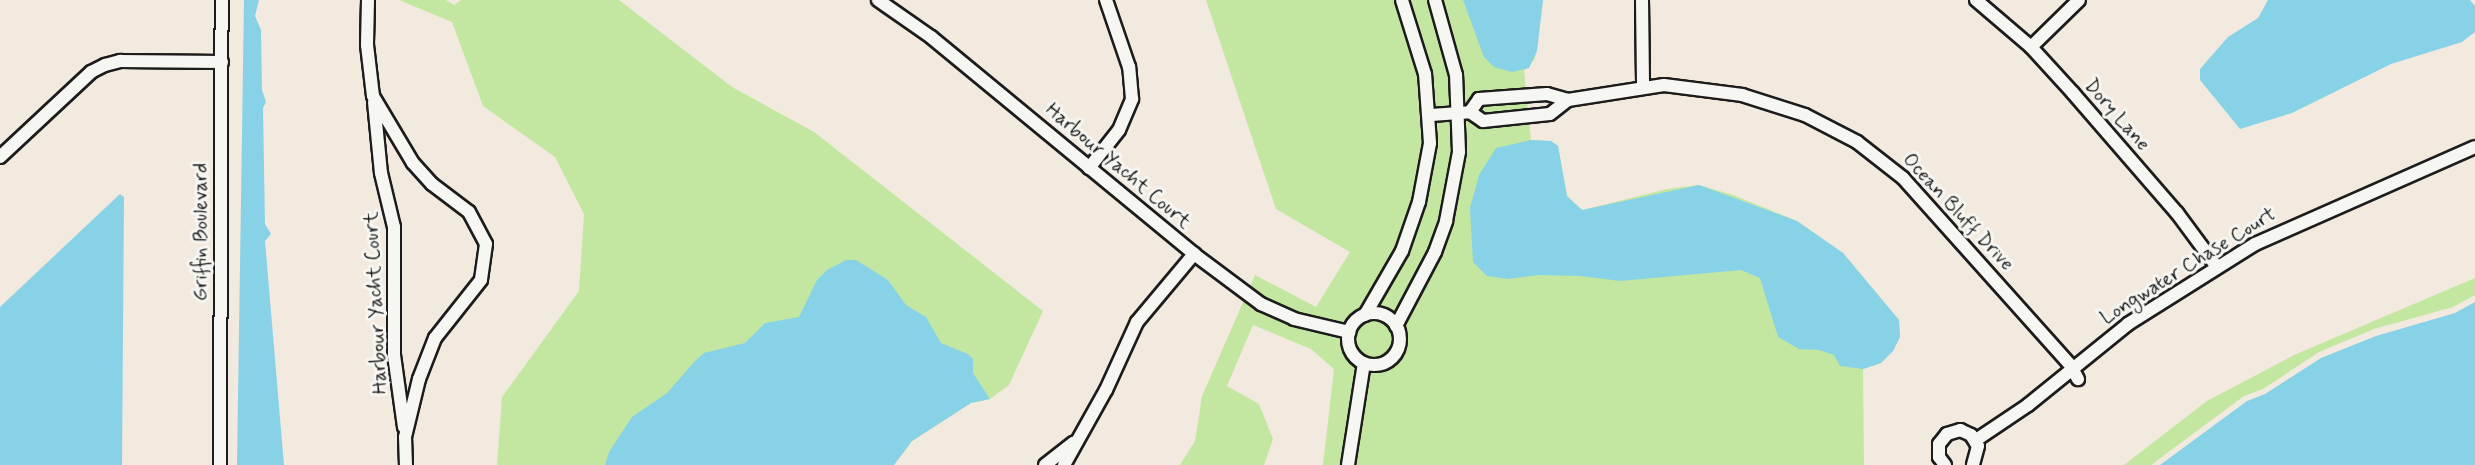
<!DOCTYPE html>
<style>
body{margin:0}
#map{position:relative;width:2475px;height:465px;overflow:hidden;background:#f2e9df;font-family:Mynerve,sans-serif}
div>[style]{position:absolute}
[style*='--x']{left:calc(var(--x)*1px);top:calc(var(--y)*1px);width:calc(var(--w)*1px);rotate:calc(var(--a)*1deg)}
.green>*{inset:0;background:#c3e7a0}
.water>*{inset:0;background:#88d2e8}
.roads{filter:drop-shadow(2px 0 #1c1c1c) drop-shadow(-2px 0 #1c1c1c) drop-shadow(0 2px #1c1c1c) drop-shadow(0 -2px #1c1c1c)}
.minor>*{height:12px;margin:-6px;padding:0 6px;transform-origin:6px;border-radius:6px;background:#f6f6f2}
.minor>.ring{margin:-6px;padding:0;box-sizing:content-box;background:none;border:12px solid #f6f6f2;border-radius:50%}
span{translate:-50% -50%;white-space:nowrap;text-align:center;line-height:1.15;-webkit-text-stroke:6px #f6f6f2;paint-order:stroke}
.street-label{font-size:20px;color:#1c1c1c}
</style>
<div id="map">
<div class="green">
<div style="clip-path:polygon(399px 0,446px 0,454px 5px,461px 0,619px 0,732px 87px,814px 132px,1043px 311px,1009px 385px,990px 399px,971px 403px,912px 441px,894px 465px,497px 465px,502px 397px,579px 291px,584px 214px,555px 157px,483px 106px,452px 22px)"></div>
<div style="clip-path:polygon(1206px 0,1543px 0,1535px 59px,1524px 71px,1531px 140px,1551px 141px,1558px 146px,1567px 196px,1573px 203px,1583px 210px,1667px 189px,1699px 185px,1733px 195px,1797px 221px,1843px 253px,1899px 320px,1900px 337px,1893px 351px,1881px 363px,1863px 369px,1864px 465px,1323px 465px,1334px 369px,1311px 349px,1253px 325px,1227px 386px,1259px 404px,1273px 439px,1264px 465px,1180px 465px,1195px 441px,1202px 396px,1255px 275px,1316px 307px,1350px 252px,1276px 209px)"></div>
<div style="clip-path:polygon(2475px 278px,2475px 295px,2453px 307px,2374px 329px,2319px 352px,2263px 389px,2244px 396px,2151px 465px,2124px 465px,2207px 401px,2294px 355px)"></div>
</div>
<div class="water">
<div style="clip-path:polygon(244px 0,259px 0,255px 16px,261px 30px,262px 90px,266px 102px,263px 108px,265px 224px,271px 234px,265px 241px,284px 465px,237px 465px)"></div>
<div style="clip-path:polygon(1463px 0,1543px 0,1537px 51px,1529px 68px,1512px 72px,1494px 67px,1484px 57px)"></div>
<div style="clip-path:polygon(2268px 0,2470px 0,2475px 6px,2475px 32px,2462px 42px,2391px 64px,2292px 113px,2240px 129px,2200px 80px,2200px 69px,2228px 37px,2258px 18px)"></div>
<div style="clip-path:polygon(1531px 140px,1551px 141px,1558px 146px,1567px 196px,1582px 210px,1699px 185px,1797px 221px,1843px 253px,1899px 320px,1900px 337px,1893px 351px,1881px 363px,1863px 369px,1840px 366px,1834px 355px,1819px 350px,1799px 349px,1778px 337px,1760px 278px,1741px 270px,1620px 281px,1580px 276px,1539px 275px,1508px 279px,1487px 276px,1473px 262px,1470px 208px,1479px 175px,1496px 148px)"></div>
<div style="clip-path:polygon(120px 194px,124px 197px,122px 465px,0 465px,0 307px)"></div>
<div style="clip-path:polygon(846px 260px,856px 260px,888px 280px,906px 305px,926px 317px,941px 343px,968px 354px,973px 359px,973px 373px,990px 399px,971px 403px,912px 441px,894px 465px,605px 465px,609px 452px,632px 417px,667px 393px,695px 361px,704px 353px,745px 343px,765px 323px,799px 317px,817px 280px,827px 270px)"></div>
<div style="clip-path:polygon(2475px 302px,2475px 465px,2160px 465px,2247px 401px,2265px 394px,2321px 358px,2376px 336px,2455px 313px)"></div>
</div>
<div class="roads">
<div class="minor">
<div style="--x:368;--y:0;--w:45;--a:91.3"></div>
<div style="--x:367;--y:45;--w:51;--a:83.3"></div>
<div style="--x:373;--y:96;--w:78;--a:59.2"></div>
<div style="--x:413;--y:163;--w:28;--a:48"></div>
<div style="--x:432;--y:184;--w:46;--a:37.1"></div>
<div style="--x:469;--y:212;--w:36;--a:62"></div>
<div style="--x:486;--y:244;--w:36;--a:98"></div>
<div style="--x:481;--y:280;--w:74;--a:128.4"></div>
<div style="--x:435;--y:338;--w:44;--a:111.3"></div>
<div style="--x:419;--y:379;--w:60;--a:103.6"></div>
<div style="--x:405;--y:437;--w:28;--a:88"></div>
<div style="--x:878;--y:0;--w:65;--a:34.9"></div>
<div style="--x:931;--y:37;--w:341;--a:39.5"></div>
<div style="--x:1194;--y:254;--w:84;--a:36.7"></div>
<div style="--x:1261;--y:304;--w:36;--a:24"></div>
<div style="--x:1294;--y:319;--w:57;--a:13.3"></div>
<div style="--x:1642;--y:0;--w:88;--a:89.3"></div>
<div style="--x:1976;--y:0;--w:72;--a:40.5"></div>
<div style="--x:2031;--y:47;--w:62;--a:47.6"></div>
<div style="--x:2073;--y:93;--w:159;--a:49.1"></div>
<div style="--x:2177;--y:213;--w:67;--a:53.5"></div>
<div style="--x:2031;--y:47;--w:67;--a:-44.4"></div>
<div style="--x:374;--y:102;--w:71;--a:84.4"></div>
<div style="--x:381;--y:173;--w:56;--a:76.5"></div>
<div style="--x:394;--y:227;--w:128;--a:90"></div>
<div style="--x:394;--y:355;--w:73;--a:82.1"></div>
<div style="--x:1470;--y:112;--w:16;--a:-55"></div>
<div style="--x:1479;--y:99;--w:68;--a:-4.2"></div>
<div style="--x:1547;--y:94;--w:22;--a:16"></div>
<div style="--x:1568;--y:100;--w:97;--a:-8.9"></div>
<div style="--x:1664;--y:85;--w:79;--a:7.3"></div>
<div style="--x:1742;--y:95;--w:66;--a:17.6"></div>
<div style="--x:1805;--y:115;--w:59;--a:27.4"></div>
<div style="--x:1857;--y:142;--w:58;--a:38"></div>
<div style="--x:1903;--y:178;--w:252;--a:48.2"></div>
<div style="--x:2071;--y:366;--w:15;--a:62"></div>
<div style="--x:1431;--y:115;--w:39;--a:-4"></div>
<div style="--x:1470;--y:112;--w:16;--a:35"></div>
<div style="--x:1483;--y:121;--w:67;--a:-6"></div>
<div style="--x:1550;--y:114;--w:23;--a:-38"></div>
<div style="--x:0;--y:157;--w:125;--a:-43"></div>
<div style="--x:91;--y:72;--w:16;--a:-27"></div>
<div style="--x:105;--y:65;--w:16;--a:-15"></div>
<div style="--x:120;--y:61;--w:102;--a:0.6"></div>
<div style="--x:1089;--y:168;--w:48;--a:-51.7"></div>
<div style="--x:1119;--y:130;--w:34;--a:-67"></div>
<div style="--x:1132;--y:99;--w:32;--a:-95"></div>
<div style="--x:1129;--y:67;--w:71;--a:-108.9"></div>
<div class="ring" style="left:1348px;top:313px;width:40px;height:40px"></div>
<div style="--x:1365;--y:315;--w:74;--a:-60"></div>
<div style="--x:1402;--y:251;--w:52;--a:-70.9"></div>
<div style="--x:1419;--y:202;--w:60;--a:-79.4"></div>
<div style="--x:1430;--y:143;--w:69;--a:-94.1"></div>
<div style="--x:1425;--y:74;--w:77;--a:-107.3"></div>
<div style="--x:1396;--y:326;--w:84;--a:-62.2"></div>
<div style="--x:1435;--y:252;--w:33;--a:-70"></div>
<div style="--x:1446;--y:221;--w:70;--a:-79.3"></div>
<div style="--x:1459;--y:152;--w:77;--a:-92.2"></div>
<div style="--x:1456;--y:75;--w:78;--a:-105.6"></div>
<div style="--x:1976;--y:440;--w:63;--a:-33.9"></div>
<div style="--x:2028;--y:405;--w:129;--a:-39"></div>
<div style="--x:2128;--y:324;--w:150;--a:-32.2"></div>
<div style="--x:2255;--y:244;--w:240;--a:-23.8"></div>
<div style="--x:220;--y:465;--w:465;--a:-89.8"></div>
<div style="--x:1045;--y:465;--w:36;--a:-38"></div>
<div style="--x:1064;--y:465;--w:86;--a:-60.8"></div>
<div style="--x:1106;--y:390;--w:75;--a:-65.5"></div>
<div style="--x:1137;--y:322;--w:89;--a:-50"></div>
<div style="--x:1348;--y:465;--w:103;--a:-81.1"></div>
<div style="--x:1945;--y:465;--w:10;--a:-127"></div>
<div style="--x:1939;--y:457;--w:13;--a:-90"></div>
<div style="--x:1939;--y:444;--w:13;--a:-51"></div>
<div style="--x:1947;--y:434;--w:14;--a:-17"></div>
<div style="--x:1960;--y:430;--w:12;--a:24"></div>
<div style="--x:1971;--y:435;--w:13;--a:58"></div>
<div style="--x:1978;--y:446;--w:20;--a:105"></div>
</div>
</div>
<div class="street-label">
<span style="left:2117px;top:115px;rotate:49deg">Dory Lane</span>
<span style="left:1118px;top:166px;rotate:40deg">Harbour Yacht Court</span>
<span style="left:1958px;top:212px;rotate:47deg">Ocean Bluff Drive</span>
<span style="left:201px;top:232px;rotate:-90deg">Griffin Boulevard</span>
<span style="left:2188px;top:266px;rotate:-32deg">Longwater Chase Court</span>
<span style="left:376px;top:303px;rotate:-93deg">Harbour Yacht Court</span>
</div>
</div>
